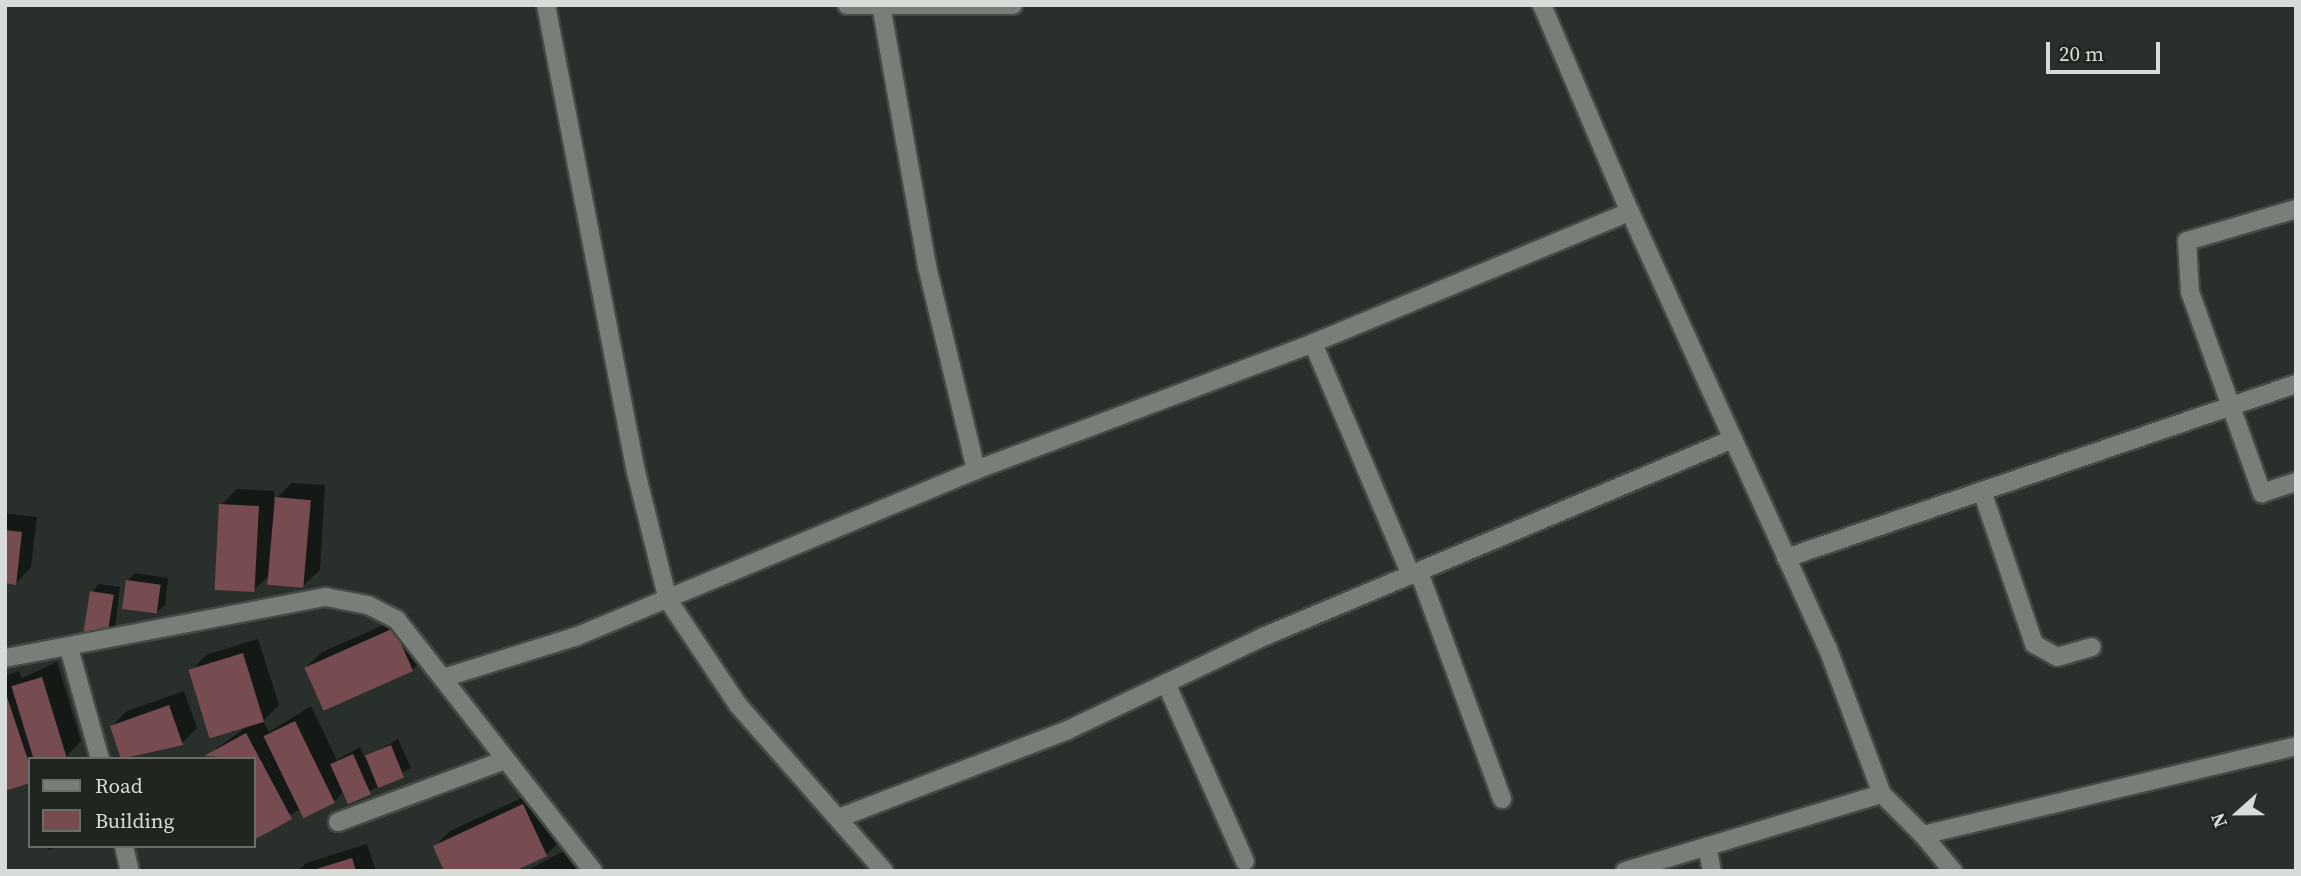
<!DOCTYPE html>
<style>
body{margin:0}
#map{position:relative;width:2301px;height:876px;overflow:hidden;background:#292f2a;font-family:"Source Serif 4",serif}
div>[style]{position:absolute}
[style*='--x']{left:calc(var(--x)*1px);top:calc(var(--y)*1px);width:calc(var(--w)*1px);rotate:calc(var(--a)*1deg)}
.shadow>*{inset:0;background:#0007}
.building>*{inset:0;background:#774c51;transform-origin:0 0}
.roads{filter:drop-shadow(2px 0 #454a45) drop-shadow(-2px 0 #454a45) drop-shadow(0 2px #454a45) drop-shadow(0 -2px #454a45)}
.minor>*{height:18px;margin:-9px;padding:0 9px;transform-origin:9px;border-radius:9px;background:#787e78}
span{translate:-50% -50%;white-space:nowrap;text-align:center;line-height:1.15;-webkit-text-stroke:6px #202520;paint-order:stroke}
.frame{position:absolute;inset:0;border:7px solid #d8dcd8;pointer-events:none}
.legend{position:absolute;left:28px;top:757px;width:228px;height:91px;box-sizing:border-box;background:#202520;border:2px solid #6a6e6a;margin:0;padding:9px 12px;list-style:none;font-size:21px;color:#d8dcd8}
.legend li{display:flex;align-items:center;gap:14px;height:35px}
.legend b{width:35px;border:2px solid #6a6e6a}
.north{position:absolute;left:2203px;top:778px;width:70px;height:70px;-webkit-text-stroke:5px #202520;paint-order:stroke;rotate:249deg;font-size:19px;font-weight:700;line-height:28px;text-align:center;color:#d8dcd8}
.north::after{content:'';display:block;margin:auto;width:24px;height:32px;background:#d8dcd8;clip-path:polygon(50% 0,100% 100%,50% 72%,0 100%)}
.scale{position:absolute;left:2046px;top:42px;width:114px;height:32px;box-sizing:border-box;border:4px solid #d8dcd8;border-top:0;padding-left:9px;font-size:21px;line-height:24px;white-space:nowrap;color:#d8dcd8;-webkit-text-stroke:5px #202520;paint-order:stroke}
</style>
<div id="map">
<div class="shadow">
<div style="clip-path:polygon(292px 483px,325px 485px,320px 570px,304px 585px,272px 573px,255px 589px,221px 505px,237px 489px,274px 491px,274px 501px)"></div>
<div style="clip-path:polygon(5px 513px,37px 517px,31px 567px,16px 583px,5px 582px)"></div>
<div style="clip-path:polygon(135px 573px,168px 578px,165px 605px,157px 612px,127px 581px)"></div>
<div style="clip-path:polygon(99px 584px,120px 587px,115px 628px,107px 636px,92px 592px)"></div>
<div style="clip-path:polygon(409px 614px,427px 655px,412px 670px,306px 667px,322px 652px)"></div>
<div style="clip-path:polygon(258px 639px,279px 705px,263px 721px,269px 732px,311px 706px,337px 760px,360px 747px,365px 758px,398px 739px,411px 768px,350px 802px,344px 791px,334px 802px,300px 809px,254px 838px,254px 759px,206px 756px,245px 728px,191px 671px,206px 655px)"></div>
<div style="clip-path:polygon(57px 662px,81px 741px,66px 757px,30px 759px,30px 781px,5px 784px,5px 676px,19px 671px,22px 678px)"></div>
<div style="clip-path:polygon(184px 691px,197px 728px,182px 743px,123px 759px,112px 726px,127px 711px)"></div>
<div style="clip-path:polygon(539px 790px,562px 839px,546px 855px,435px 846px,450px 831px)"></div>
<div style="clip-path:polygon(583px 841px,598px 871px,526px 871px)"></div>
<div style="clip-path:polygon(367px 844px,376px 871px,298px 871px,306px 863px)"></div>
<div style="clip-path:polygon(47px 846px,61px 846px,48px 850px)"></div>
</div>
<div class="building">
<div style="left:275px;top:497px;width:36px;height:88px;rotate:5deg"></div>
<div style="left:219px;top:504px;width:40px;height:86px;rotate:3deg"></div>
<div style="clip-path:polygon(5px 530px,22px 532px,16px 585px,5px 583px)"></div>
<div style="left:126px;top:580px;width:35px;height:29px;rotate:8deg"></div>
<div style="left:90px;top:591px;width:24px;height:43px;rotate:9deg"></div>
<div style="left:394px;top:628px;width:47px;height:98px;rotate:66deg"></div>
<div style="left:243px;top:653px;width:72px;height:57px;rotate:73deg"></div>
<div style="left:42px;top:677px;width:86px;height:32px;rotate:73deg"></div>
<div style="clip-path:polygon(5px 691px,30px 766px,30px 783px,5px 791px)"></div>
<div style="clip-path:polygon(169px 705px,183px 745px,121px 759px,110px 726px)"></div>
<div style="left:295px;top:721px;width:91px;height:35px;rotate:64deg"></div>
<div style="clip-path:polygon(246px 733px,292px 819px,254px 840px,254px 759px,204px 756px)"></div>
<div style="left:391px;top:745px;width:35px;height:28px;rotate:68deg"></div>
<div style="left:353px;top:754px;width:44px;height:25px;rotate:66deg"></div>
<div style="clip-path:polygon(523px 804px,547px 856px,515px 871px,444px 871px,433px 846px)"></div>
<div style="clip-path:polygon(352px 858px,356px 871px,314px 871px,313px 870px)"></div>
</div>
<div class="roads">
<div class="minor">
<div style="--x:546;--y:5;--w:476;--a:79.1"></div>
<div style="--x:636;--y:472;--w:132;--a:76"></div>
<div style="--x:668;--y:600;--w:126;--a:56.3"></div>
<div style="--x:738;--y:705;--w:221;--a:48.7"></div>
<div style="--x:847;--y:5;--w:166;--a:0"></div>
<div style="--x:881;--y:5;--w:265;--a:80"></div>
<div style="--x:927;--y:266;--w:210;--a:76.5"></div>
<div style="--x:1542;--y:5;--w:225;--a:67"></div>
<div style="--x:2296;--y:209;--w:114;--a:163.6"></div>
<div style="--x:2187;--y:241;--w:51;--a:86.6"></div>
<div style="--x:2190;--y:292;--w:214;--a:70.3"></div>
<div style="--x:2262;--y:493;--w:36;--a:-18"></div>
<div style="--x:1313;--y:343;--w:252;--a:67.1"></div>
<div style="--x:1733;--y:439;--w:230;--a:65.7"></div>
<div style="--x:1828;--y:649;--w:155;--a:69.6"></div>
<div style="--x:1882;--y:794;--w:58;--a:45"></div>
<div style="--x:1923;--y:835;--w:383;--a:-13.4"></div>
<div style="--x:1982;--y:491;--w:162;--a:71.2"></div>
<div style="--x:2034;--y:644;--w:26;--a:29"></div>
<div style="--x:2057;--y:657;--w:36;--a:-16"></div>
<div style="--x:1786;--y:558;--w:539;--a:-18.84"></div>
<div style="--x:1419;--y:572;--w:242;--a:69.9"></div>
<div style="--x:69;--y:648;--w:115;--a:74.4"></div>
<div style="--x:5;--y:658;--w:327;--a:-10.8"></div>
<div style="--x:326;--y:597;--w:43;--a:10.8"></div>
<div style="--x:368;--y:605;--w:33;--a:27"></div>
<div style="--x:397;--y:620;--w:318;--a:52"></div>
<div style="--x:443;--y:678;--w:138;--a:-17.3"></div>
<div style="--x:575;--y:637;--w:434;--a:-22.6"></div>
<div style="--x:976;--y:470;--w:360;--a:-20.6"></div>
<div style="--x:1313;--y:343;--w:343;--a:-22.5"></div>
<div style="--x:1630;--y:212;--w:249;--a:65.6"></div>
<div style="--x:1733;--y:439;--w:510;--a:157.16"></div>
<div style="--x:1263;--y:637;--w:216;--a:154.5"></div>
<div style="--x:1068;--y:730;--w:245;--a:159"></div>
<div style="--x:1166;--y:683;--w:195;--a:66.1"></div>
<div style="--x:338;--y:822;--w:178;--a:-20.4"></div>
<div style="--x:1923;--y:835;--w:47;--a:50.2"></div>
<div style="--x:124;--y:846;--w:26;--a:77"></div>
<div style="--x:1707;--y:846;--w:25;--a:79"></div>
<div style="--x:1625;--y:871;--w:268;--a:-16.7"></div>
</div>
</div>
<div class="frame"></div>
<ul class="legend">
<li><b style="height:9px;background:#787e78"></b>Road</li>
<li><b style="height:19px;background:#774c51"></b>Building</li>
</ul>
<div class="north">N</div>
<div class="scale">20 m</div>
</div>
